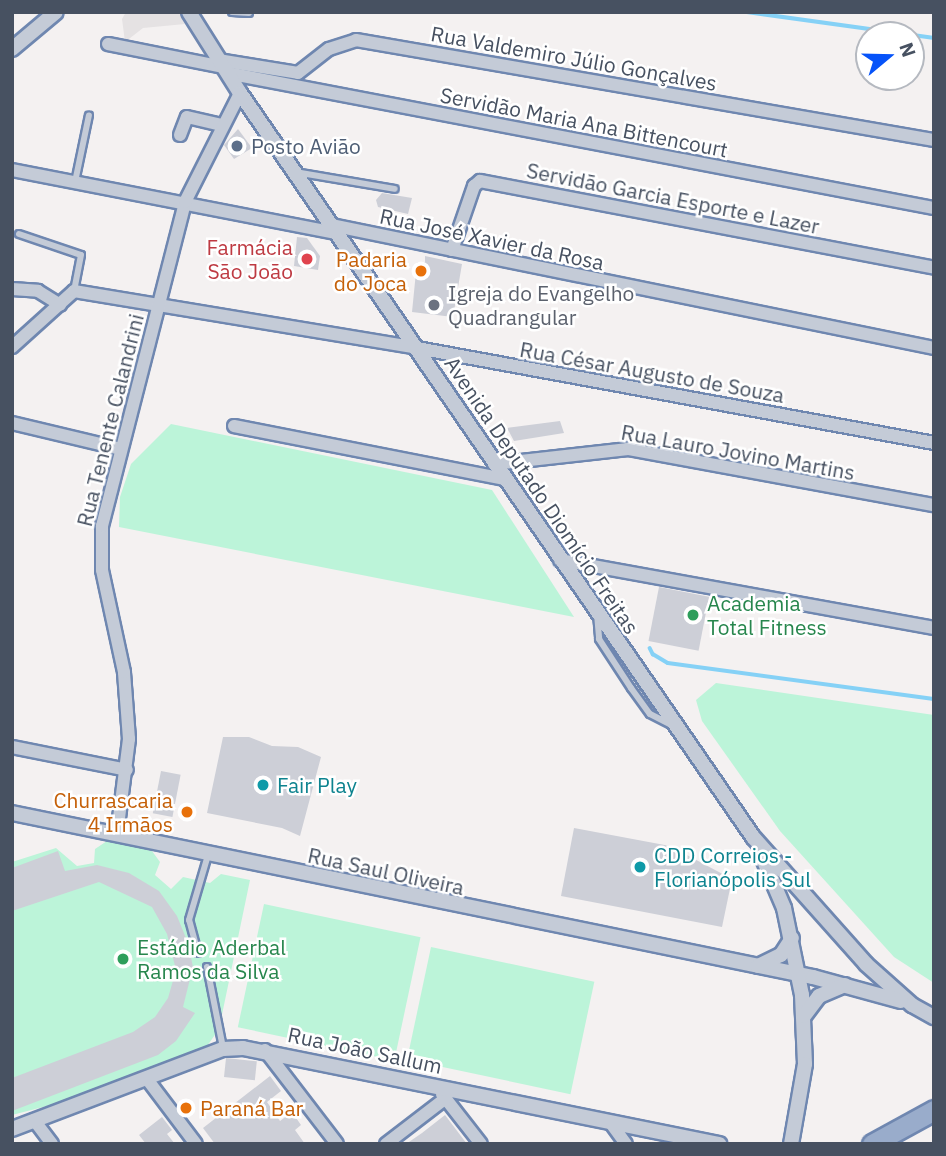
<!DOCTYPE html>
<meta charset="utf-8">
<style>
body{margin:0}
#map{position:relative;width:946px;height:1156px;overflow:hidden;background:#f4f1f1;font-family:"IBM Plex Sans",sans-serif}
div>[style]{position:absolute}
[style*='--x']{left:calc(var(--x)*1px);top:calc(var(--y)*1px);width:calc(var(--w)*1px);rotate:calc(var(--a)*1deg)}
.education>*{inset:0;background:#e5e2e3}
.green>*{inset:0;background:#bcf4d9;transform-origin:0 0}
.stream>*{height:3.5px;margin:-1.75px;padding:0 1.75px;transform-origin:1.75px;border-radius:1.75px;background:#85d1f6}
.building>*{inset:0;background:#cdcfd7;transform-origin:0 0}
.roads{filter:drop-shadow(2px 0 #6f87b0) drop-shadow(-2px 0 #6f87b0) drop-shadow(0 2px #6f87b0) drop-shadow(0 -2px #6f87b0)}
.service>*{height:6px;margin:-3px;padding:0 3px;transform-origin:3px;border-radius:3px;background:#c4cbd7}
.minor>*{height:12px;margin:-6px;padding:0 6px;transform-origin:6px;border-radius:6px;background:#c4cbd7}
.tertiary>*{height:14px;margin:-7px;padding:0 7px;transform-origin:7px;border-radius:7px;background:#c4cbd7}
.trunk>*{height:19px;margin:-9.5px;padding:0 9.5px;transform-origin:9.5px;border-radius:9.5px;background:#99accb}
.dots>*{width:19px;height:19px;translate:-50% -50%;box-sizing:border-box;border:4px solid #fff;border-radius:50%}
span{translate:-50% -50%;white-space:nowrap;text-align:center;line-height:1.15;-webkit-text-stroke:5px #fff;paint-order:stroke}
.street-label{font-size:21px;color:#475161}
.service-label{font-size:21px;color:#4e5e75}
.left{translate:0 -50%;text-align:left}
.health-label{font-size:21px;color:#be3a42}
.right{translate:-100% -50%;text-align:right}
.food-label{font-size:21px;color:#c56008}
.worship-label{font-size:21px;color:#5b616d}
.leisure-label{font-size:21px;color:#27864d}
.culture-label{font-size:21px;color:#0d838f}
.frame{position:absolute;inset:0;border:14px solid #475161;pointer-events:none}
.north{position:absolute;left:855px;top:21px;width:70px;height:70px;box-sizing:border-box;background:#fff;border:2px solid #b5b9c0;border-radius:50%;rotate:71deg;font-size:19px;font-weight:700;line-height:28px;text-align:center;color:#475161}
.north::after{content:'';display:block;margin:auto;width:24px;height:32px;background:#0653f9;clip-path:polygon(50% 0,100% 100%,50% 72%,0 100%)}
</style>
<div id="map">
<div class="education">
<div style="clip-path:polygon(126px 12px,179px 12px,185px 24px,143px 28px,125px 42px,122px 19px)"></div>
</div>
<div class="green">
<div style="clip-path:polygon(171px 424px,492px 490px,574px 617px,119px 527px,120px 497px,131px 464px)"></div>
<div style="clip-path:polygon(716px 683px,934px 715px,934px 983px,894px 957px,780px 831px,702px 721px,696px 700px)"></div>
<div style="clip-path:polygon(110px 839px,152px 851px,160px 862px,155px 875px,171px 889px,183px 877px,210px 883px,221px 874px,250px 880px,219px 1029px,205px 1049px,78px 1098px,12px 1115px,12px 862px,56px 848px,77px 866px,94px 863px,95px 849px)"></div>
<div style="left:264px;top:904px;width:160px;height:126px;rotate:12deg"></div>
<div style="left:431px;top:947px;width:167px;height:115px;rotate:12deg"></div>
</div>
<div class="stream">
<div style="--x:747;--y:12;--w:189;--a:7.9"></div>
<div style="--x:650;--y:648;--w:7;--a:63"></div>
<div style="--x:653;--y:654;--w:17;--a:31"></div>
<div style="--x:668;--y:663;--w:268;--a:7.7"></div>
</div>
<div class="building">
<div style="clip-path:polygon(238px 129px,252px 148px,234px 159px,224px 145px)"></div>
<div style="clip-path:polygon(382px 193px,412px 198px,408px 214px,378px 207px,376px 200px)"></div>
<div style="clip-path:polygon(297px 237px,307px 238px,320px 256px,318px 270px,294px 266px)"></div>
<div style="clip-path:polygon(425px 256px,462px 264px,453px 317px,412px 312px,417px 262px,425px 262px)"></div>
<div style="clip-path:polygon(560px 421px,564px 433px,514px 441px,507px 428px)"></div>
<div style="left:659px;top:587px;width:51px;height:55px;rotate:11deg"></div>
<div style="clip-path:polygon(223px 737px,249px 737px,272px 746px,298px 747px,321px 757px,300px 836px,282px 828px,207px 813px)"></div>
<div style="left:161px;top:771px;width:20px;height:43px;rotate:11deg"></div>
<div style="clip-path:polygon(574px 828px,670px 846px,732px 879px,722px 927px,561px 896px)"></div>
<div style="clip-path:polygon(58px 851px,65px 871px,97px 865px,129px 873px,159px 891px,177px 916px,188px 943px,193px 967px,183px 1007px,195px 1013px,176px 1041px,158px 1055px,12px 1111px,12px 1078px,133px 1032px,155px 1017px,168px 998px,176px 970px,167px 934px,152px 907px,99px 882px,12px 911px,12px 868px)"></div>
<div style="left:226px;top:1058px;width:31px;height:19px;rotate:6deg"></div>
<div style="clip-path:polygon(270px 1076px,281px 1091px,267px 1102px,280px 1121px,292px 1112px,301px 1125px,295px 1130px,305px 1144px,215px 1144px,203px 1128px)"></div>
<div style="clip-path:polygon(445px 1115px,467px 1144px,406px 1144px,422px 1133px)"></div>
<div style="clip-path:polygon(162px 1117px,172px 1130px,167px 1134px,175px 1144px,146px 1144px,139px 1135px)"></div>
</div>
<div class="roads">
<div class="service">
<div style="--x:232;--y:12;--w:17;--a:3"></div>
<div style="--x:295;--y:172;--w:101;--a:9.6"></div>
<div style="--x:75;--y:182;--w:68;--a:-78.2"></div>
<div style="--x:19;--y:234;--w:65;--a:18.7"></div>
<div style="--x:81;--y:255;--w:37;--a:101"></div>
<div style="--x:597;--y:614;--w:25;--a:85"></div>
<div style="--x:599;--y:639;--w:59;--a:56.9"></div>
<div style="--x:631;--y:688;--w:32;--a:54"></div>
<div style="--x:650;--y:714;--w:27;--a:27"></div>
<div style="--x:198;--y:953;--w:34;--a:-105"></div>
<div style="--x:189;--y:920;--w:68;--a:-73.7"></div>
<div style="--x:207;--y:967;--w:83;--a:78.8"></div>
</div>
<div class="minor">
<div style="--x:108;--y:44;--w:117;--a:11.3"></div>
<div style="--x:218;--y:60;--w:81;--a:9.2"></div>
<div style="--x:298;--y:73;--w:39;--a:-38"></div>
<div style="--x:329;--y:49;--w:28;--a:-18"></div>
<div style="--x:356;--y:40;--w:587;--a:9.82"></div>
<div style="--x:227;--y:73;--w:720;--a:10.81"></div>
<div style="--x:180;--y:135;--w:19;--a:-69"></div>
<div style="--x:187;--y:117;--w:36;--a:13"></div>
<div style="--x:12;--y:170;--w:331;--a:11"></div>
<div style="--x:331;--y:225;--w:615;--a:11.53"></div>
<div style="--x:452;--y:250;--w:68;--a:-71"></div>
<div style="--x:474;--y:186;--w:8;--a:-40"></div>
<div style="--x:480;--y:181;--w:462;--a:10.8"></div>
<div style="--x:12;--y:289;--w:26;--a:4"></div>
<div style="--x:38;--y:291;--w:26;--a:32"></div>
<div style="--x:12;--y:347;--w:84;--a:-42.1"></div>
<div style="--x:74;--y:291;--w:348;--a:9.4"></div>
<div style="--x:417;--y:348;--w:526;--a:10.41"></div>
<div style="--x:12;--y:423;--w:112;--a:13.4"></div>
<div style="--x:234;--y:426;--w:275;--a:11.1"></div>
<div style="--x:494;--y:464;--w:135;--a:-6.4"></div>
<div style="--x:628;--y:449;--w:311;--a:10.4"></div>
<div style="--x:560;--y:560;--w:380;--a:10.3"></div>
<div style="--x:12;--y:747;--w:117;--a:11.3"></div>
<div style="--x:117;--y:834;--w:96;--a:-82.8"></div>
<div style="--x:129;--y:739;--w:67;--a:-94.3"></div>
<div style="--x:124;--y:672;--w:104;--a:-102.2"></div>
<div style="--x:102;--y:570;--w:44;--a:-90"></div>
<div style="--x:102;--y:526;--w:334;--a:-75.6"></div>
<div style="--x:185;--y:202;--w:122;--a:-63.2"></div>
<div style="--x:265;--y:1050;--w:118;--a:52.5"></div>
<div style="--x:147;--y:1079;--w:81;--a:53"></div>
<div style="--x:442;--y:1094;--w:63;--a:52"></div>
<div style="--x:34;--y:1120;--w:30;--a:53"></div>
<div style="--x:610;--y:1122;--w:27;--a:54"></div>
<div style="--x:386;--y:1144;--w:76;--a:-37.5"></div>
</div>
<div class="tertiary">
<div style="--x:189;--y:12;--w:96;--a:57.8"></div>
<div style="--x:240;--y:93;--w:904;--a:55.41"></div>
<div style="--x:753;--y:837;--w:170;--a:48.3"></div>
<div style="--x:866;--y:964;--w:62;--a:41.7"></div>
<div style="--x:912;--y:1005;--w:25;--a:29"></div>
<div style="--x:12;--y:49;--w:57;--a:-40.1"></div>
<div style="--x:12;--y:813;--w:818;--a:11.57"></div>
<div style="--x:813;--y:977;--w:91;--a:15.3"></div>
<div style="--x:761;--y:854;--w:59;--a:66.9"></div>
<div style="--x:784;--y:908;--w:89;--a:78.3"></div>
<div style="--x:802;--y:995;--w:69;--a:87.5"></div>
<div style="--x:805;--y:1064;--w:81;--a:99.9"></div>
<div style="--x:758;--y:966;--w:25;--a:-26"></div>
<div style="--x:781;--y:955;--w:20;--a:-57"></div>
<div style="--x:804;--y:1016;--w:25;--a:-53"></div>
<div style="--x:819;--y:996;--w:28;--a:-23"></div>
<div style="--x:12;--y:1129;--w:226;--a:-20.8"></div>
<div style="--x:223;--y:1049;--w:20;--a:-3"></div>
<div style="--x:243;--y:1048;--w:486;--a:11.4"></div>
</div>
<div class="trunk">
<div style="--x:872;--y:1144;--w:71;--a:-28.7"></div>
</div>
</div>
<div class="dots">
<div style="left:237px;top:146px;background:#5c6f8a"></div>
<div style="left:307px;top:259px;background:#e0444e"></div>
<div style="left:421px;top:271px;background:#e8710a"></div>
<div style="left:434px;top:305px;background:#6b7280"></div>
<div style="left:693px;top:615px;background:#2e9e5b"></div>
<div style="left:263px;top:785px;background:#0f9aa8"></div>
<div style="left:187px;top:812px;background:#e8710a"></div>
<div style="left:640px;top:867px;background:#0f9aa8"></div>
<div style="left:123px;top:959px;background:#2e9e5b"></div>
<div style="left:186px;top:1108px;background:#e8710a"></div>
</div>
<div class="street-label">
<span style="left:574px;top:58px;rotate:10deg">Rua Valdemiro Júlio Gonçalves</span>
<span style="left:584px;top:122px;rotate:11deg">Servidão Maria Ana Bittencourt</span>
<span style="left:673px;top:198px;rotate:11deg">Servidão Garcia Esporte e Lazer</span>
<span style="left:492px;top:239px;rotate:12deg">Rua José Xavier da Rosa</span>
<span style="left:652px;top:372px;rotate:10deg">Rua César Augusto de Souza</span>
<span style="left:110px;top:420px;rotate:-76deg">Rua Tenente Calandrini</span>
<span style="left:738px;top:452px;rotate:10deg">Rua Lauro Jovino Martins</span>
<span style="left:542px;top:495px;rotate:56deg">Avenida Deputado Diomício Freitas</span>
<span style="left:386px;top:871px;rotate:12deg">Rua Saul Oliveira</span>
<span style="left:365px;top:1050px;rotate:12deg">Rua João Sallum</span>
</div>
<div class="service-label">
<span class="left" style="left:251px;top:146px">Posto Avião</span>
</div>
<div class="health-label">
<span class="right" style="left:293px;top:259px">Farmácia<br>São João</span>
</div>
<div class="food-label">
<span class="right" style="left:407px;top:271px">Padaria<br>do Joca</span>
<span class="right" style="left:173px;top:812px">Churrascaria<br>4 Irmãos</span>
<span class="left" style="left:200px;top:1108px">Paraná Bar</span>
</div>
<div class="worship-label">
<span class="left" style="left:448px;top:305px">Igreja do Evangelho<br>Quadrangular</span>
</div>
<div class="leisure-label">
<span class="left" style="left:707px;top:615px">Academia<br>Total Fitness</span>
<span class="left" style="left:137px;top:959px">Estádio Aderbal<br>Ramos da Silva</span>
</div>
<div class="culture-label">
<span class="left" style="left:277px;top:785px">Fair Play</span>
<span class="left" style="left:654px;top:867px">CDD Correios -<br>Florianópolis Sul</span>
</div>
<div class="frame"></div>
<div class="north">N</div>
</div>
